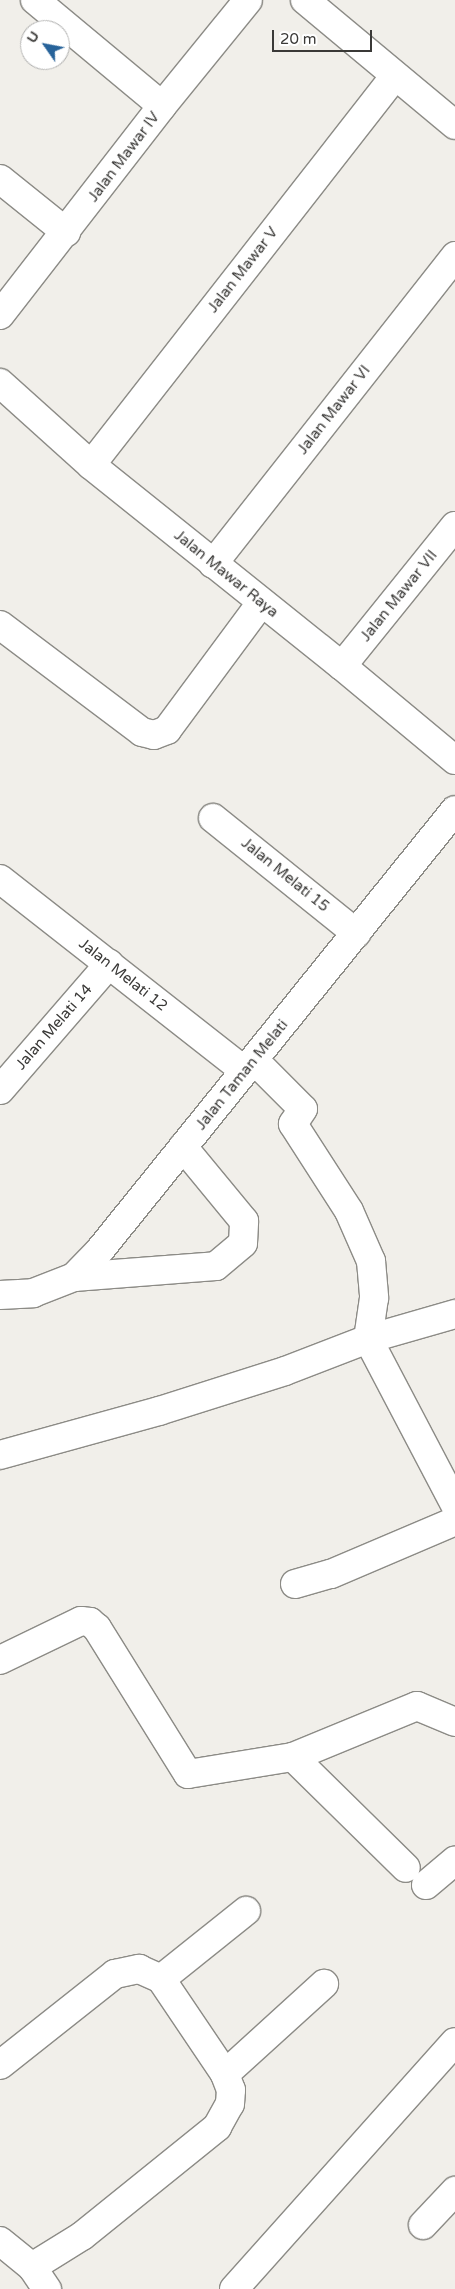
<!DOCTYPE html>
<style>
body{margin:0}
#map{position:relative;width:455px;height:2289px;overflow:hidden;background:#f1efea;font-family:"Varela Round",sans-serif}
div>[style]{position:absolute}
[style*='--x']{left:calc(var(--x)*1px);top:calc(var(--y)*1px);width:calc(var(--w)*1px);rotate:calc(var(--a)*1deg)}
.roads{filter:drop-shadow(1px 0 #8c8b86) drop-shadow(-1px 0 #8c8b86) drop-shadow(0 1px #8c8b86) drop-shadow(0 -1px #8c8b86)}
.minor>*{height:28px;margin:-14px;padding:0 14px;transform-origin:14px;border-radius:14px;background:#fff}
span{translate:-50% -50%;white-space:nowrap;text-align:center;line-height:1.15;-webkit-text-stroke:5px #fff;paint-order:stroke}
.street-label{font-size:15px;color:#3a3937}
.north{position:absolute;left:20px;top:20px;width:50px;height:50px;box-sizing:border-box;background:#fff;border:1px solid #b0b0af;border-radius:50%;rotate:303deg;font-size:14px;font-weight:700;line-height:20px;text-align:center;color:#3a3937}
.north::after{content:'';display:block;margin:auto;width:18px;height:22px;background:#27639a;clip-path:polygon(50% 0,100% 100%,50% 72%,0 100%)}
.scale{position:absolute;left:272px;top:30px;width:100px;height:22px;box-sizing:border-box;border:2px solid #3a3937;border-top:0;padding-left:6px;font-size:15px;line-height:18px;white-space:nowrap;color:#3a3937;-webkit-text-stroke:4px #fff;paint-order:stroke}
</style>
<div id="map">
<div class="roads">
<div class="minor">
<div style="--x:35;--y:0;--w:165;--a:39.8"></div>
<div style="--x:305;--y:0;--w:195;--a:39.8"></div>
<div style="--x:0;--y:179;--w:85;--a:38.8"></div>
<div style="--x:0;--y:315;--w:264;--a:-52.2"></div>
<div style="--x:162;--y:106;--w:136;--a:-50.9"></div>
<div style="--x:0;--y:383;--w:122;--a:42"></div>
<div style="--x:91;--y:465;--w:322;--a:38.7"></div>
<div style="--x:342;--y:666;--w:147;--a:39.8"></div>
<div style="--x:91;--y:465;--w:494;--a:-52"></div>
<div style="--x:213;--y:564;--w:392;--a:-51.8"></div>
<div style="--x:0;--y:625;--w:178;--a:37"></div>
<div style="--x:142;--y:732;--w:12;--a:14"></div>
<div style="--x:154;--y:735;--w:14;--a:-21"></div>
<div style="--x:167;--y:730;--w:158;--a:-53.5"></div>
<div style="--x:342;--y:666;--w:180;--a:-51.1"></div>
<div style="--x:213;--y:818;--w:184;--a:38.8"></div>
<div style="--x:0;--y:879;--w:311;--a:38.1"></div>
<div style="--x:254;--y:1060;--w:69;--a:45"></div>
<div style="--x:303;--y:1109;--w:18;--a:124"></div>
<div style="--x:293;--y:1124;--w:103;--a:57.2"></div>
<div style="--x:349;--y:1211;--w:55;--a:66.3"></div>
<div style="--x:371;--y:1261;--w:37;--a:85"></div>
<div style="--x:374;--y:1298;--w:41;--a:98.3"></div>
<div style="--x:368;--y:1339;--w:187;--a:62.3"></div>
<div style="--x:0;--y:1090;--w:167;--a:-49.1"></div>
<div style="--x:74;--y:1277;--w:142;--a:-4.4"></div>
<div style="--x:216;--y:1266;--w:35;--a:-40"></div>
<div style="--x:243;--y:1243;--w:22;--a:-87"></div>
<div style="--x:244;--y:1221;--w:96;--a:-129.5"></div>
<div style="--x:0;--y:1295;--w:33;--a:-3"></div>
<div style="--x:33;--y:1293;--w:44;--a:-21.3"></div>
<div style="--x:74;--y:1277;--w:37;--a:-46"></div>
<div style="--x:100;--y:1250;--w:565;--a:-51.1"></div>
<div style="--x:0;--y:1455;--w:165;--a:-15.5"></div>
<div style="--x:159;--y:1411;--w:132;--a:-17.6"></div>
<div style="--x:285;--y:1371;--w:89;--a:-21.1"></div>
<div style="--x:368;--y:1339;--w:91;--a:-16"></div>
<div style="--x:295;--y:1584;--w:37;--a:-16"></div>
<div style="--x:331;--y:1574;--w:135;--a:-23.1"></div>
<div style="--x:0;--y:1660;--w:90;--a:-25.7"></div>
<div style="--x:81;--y:1621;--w:9;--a:6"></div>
<div style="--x:90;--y:1622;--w:9;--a:41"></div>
<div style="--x:97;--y:1628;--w:172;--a:58.1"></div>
<div style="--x:188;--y:1774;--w:106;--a:-9.2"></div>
<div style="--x:293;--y:1757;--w:134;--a:-22.4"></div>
<div style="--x:417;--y:1706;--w:41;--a:22.8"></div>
<div style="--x:293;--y:1757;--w:158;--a:44.5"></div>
<div style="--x:426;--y:1885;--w:38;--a:-40"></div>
<div style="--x:161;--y:1979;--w:109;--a:-38.7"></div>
<div style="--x:0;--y:2065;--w:147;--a:-38.4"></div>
<div style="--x:115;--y:1974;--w:25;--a:-12"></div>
<div style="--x:139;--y:1969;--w:24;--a:24"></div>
<div style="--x:161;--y:1979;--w:115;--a:56"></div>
<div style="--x:423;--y:2225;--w:47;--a:-46.7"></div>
<div style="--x:0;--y:2241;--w:41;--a:39.1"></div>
<div style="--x:32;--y:2267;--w:59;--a:-31.8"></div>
<div style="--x:82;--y:2236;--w:174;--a:-38.9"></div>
<div style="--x:217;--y:2127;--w:26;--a:-61"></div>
<div style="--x:230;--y:2104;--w:14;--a:-86"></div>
<div style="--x:231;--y:2090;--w:17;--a:-111"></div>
<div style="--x:225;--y:2074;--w:134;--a:-42.3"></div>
<div style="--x:32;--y:2267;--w:27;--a:56"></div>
<div style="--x:234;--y:2289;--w:331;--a:-48.2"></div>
</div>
</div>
<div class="street-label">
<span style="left:124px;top:157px;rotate:-53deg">Jalan Mawar IV</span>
<span style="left:243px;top:270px;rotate:-52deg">Jalan Mawar V</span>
<span style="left:334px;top:410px;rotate:-52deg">Jalan Mawar VI</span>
<span style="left:226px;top:574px;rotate:39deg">Jalan Mawar Raya</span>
<span style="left:399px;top:596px;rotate:-51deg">Jalan Mawar VII</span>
<span style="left:285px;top:875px;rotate:39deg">Jalan Melati 15</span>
<span style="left:123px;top:975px;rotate:38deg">Jalan Melati 12</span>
<span style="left:54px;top:1027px;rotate:-49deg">Jalan Melati 14</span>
<span style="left:242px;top:1075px;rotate:-51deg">Jalan Taman Melati</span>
</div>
<div class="north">U</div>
<div class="scale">20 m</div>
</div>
